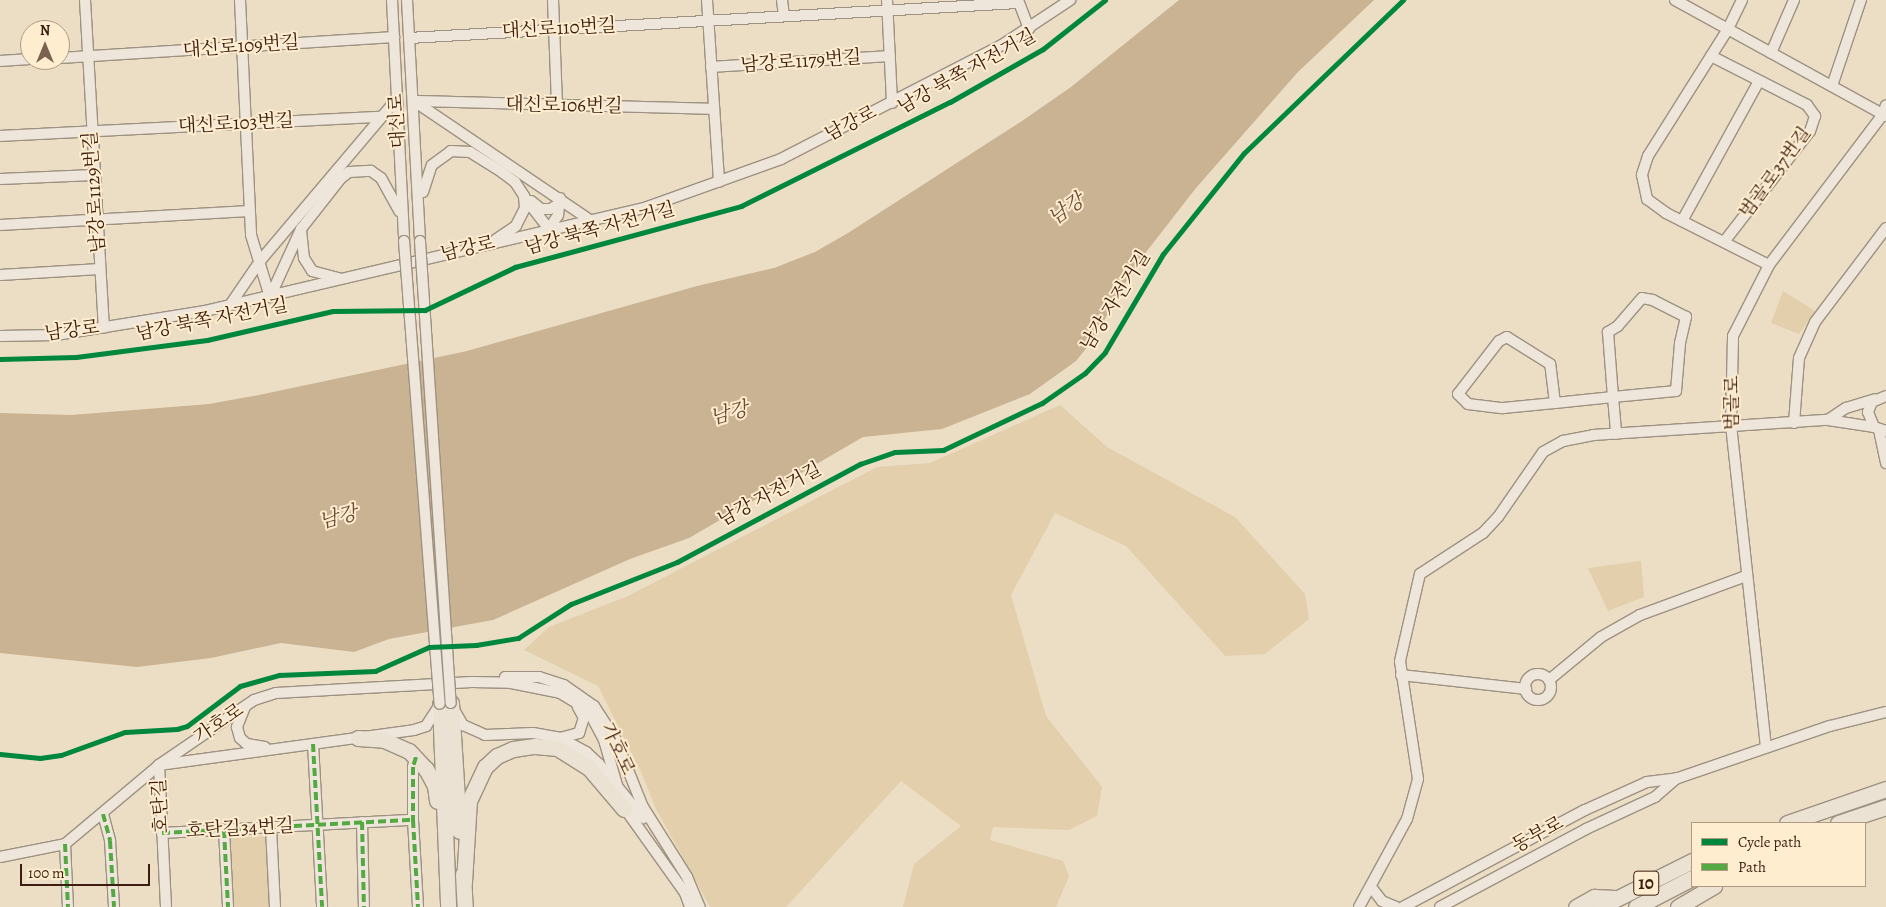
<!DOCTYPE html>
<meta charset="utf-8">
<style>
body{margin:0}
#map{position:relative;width:1886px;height:907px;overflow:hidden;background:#ecdec4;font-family:Alegreya,"Noto Serif KR",serif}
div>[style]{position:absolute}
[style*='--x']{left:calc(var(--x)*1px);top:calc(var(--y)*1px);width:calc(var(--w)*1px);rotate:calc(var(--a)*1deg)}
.green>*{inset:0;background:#e3cfab;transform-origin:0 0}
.water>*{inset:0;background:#cab392}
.roads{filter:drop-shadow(1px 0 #9d9181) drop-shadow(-1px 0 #9d9181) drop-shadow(0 1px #9d9181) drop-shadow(0 -1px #9d9181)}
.minor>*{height:10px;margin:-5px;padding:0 5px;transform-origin:5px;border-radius:5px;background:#eee6da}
.minor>.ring{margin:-5px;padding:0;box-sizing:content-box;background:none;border:10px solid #eee6da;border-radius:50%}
.highway>*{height:15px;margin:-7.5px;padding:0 7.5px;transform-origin:7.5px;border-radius:7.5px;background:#ebe2d3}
.bridges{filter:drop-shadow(1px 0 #9d9181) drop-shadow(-1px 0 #9d9181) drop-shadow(0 1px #9d9181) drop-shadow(0 -1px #9d9181)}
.minor-bridge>*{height:10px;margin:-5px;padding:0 5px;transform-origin:5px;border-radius:5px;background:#eee6da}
.quiet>*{height:4px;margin-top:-2px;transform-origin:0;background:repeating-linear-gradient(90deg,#55a942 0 8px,transparent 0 12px)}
.cycleway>*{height:5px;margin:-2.5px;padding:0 2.5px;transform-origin:2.5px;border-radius:2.5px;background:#00873e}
span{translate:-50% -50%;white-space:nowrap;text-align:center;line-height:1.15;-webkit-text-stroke:4px #feedce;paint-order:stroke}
.shield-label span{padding:1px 4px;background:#feedce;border:1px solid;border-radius:4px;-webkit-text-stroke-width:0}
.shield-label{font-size:18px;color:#3d1d11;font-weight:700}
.street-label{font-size:19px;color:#3d1d11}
.water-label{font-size:20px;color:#694b36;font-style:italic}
.legend{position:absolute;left:1691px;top:822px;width:175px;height:65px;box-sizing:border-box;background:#feedce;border:1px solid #b19a82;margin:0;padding:6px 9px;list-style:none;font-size:15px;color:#3d1d11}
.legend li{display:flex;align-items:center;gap:10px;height:25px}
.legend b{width:25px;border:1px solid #b19a82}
.north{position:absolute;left:20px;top:20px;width:50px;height:50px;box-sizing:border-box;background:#feedce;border:1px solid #b19a82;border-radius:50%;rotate:0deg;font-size:14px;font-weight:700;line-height:20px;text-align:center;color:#3d1d11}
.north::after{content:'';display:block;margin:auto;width:18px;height:22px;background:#7a6150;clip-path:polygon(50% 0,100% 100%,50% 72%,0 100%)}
.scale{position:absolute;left:20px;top:864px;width:130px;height:22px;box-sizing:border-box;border:2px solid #3d1d11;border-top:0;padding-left:6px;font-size:15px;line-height:18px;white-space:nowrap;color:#3d1d11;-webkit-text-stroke:4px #feedce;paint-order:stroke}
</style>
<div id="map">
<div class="green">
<div style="clip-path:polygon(1783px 291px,1815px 311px,1799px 334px,1771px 323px)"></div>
<div style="clip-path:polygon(1060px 405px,1107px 447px,1235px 517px,1305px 594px,1309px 619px,1265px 654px,1225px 656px,1126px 546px,1055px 513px,1011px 595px,1046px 716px,1102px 787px,1097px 816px,1069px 830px,993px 827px,990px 840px,1063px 861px,1069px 876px,1056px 907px,903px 907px,914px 864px,961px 826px,901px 781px,786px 907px,710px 907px,656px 809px,641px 772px,598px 686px,524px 650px,549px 627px,628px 596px,877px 467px,930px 463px)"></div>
<div style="clip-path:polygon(1641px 561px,1644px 597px,1608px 611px,1588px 568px)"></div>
<div style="left:267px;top:836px;width:71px;height:38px;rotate:87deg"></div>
</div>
<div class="water">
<div style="clip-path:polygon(1179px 0,1374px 0,1297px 73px,1196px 188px,1143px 256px,1116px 297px,1097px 335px,1076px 361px,1030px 394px,942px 429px,863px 437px,689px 538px,630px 559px,493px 620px,389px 639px,354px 652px,281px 643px,211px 658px,137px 667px,0 653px,0 413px,71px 415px,209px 404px,259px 395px,467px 351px,697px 286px,774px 268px,815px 252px,848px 233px,1022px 121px,1071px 87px)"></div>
</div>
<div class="roads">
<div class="minor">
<div style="--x:85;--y:0;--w:328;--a:86.7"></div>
<div style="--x:240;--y:0;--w:235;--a:87.3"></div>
<div style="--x:251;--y:235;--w:65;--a:73"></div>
<div style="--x:392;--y:0;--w:241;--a:87.1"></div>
<div style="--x:407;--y:0;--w:241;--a:86.9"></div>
<div style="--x:553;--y:0;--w:106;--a:87.8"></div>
<div style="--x:707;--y:0;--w:182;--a:86.2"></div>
<div style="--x:782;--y:0;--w:16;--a:83"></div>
<div style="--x:887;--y:0;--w:103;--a:87.2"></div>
<div style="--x:1018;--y:0;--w:31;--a:69"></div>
<div style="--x:1675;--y:0;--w:241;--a:28.8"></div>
<div style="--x:1742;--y:0;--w:32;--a:116"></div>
<div style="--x:1728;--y:29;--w:150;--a:122.2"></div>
<div style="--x:1648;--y:156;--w:20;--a:108"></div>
<div style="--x:1642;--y:175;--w:25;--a:78"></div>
<div style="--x:1647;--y:199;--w:24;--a:36"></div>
<div style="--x:1666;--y:213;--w:115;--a:26.8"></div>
<div style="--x:409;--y:38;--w:610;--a:-3.29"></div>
<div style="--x:1771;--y:53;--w:58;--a:-66.5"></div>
<div style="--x:1711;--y:56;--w:108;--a:27"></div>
<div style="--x:1807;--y:105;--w:14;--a:54"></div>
<div style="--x:1815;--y:116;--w:16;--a:108"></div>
<div style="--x:1810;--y:131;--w:140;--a:127.8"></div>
<div style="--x:60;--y:58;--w:335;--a:-3.6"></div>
<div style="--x:0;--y:61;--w:30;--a:-4"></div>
<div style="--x:711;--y:67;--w:179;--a:-3.5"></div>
<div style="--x:1832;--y:86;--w:91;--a:-71.4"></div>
<div style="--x:414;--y:101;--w:300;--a:1.5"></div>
<div style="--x:414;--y:101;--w:214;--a:34.1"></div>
<div style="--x:0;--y:136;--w:381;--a:-2.9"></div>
<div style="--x:0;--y:179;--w:94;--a:-2.4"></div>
<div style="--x:423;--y:192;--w:28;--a:-72"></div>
<div style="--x:432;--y:165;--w:24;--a:-36"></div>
<div style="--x:451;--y:151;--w:19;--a:3"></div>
<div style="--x:470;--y:152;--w:39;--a:32"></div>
<div style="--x:503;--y:173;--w:15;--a:37"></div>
<div style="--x:515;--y:182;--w:17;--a:57"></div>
<div style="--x:524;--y:196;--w:12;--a:85"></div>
<div style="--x:525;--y:208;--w:20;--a:117"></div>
<div style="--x:516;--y:226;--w:25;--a:146"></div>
<div style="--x:524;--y:197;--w:41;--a:52"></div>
<div style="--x:549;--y:229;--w:17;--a:-57"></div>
<div style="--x:558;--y:215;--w:17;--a:-83"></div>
<div style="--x:531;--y:201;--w:13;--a:39"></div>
<div style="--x:541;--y:209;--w:9;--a:0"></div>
<div style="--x:550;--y:209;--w:10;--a:-29"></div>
<div style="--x:1682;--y:221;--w:160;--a:-61.2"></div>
<div style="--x:0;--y:225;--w:250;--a:-3.2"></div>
<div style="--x:301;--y:230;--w:28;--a:84"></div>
<div style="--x:304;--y:258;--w:15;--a:58"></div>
<div style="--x:312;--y:271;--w:28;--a:15"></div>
<div style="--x:0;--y:275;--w:100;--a:-3.4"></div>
<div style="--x:270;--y:297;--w:75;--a:-65.5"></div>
<div style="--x:301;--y:229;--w:65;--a:-51.9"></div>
<div style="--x:341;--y:178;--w:10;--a:-37"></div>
<div style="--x:349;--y:172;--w:22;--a:-3"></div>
<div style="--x:371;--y:171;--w:12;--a:35"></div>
<div style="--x:381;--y:178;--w:38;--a:61"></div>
<div style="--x:230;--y:305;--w:53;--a:-55.7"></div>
<div style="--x:260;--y:261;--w:212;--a:-49.8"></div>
<div style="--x:0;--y:336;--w:56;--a:-1"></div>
<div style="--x:56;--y:335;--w:151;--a:-9.2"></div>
<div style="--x:205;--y:311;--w:454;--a:-13.2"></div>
<div style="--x:647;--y:207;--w:142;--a:-19.7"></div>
<div style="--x:781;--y:159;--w:249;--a:-27.3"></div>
<div style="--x:1002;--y:45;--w:82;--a:-33.5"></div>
<div style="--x:1886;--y:396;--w:15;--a:157"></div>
<div style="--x:1872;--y:402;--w:11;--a:112"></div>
<div style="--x:1868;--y:412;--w:16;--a:68"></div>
<div style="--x:1874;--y:427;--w:13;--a:18"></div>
<div style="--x:1555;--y:403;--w:39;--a:-97"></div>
<div style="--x:1550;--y:364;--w:51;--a:-147.9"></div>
<div style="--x:1507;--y:337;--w:9;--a:153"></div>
<div style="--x:1499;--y:341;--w:67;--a:127.7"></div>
<div style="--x:1458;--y:394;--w:14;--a:45"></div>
<div style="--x:1468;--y:404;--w:35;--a:7"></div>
<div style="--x:1503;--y:408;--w:52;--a:-5.5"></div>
<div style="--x:1555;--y:403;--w:58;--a:-5.9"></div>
<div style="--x:1613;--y:397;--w:63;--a:-5.4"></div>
<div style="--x:1676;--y:391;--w:48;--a:-85.2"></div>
<div style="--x:1680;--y:343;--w:27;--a:-77"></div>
<div style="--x:1686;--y:317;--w:37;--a:-153"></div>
<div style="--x:1653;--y:300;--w:11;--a:-170"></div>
<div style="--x:1642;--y:298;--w:37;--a:131"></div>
<div style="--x:1618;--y:326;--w:12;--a:149"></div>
<div style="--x:1608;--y:332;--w:65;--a:85.6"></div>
<div style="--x:1613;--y:397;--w:37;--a:85"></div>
<div style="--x:1828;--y:420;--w:22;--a:-34"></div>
<div style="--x:1846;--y:408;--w:30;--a:-17"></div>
<div style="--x:1794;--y:423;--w:65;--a:-85.6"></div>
<div style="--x:1799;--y:358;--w:39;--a:-66"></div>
<div style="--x:1815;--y:322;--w:118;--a:-52.9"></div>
<div style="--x:1879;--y:430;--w:34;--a:78"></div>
<div class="ring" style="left:1525px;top:674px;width:16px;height:16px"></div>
<div style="--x:1401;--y:675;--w:126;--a:6.4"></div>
<div style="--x:505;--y:677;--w:34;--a:0"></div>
<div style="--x:539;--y:677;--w:26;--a:18"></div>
<div style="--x:564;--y:685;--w:37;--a:35"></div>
<div style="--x:594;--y:706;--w:40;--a:57.1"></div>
<div style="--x:616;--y:740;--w:72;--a:68.1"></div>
<div style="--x:643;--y:807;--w:83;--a:57.8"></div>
<div style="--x:687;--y:877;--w:33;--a:67"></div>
<div style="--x:1549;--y:680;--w:67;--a:-39.6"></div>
<div style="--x:1601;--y:637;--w:45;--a:-29.4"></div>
<div style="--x:1640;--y:615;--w:113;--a:-20.2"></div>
<div style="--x:245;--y:707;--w:22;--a:112"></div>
<div style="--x:237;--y:727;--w:11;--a:75"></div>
<div style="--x:240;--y:738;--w:9;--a:41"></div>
<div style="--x:247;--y:744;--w:18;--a:9"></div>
<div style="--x:453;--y:708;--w:20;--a:60"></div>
<div style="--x:463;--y:725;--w:24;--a:24"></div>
<div style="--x:485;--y:735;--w:48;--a:-2.4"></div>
<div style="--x:533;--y:733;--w:27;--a:10"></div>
<div style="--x:560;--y:738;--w:20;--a:-15"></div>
<div style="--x:579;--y:733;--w:16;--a:-72"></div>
<div style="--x:584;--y:718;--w:13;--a:-119"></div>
<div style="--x:560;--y:738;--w:30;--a:28"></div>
<div style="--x:586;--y:752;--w:18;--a:43"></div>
<div style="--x:599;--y:764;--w:70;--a:50.8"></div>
<div style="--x:313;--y:744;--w:163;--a:86.8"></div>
<div style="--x:1766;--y:747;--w:324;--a:-96.2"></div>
<div style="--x:1731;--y:425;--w:89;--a:-88.7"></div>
<div style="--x:1733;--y:336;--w:80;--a:-63.1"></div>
<div style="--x:1769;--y:265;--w:189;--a:-52.9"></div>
<div style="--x:1883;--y:114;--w:9;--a:-72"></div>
<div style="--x:416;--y:757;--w:10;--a:107"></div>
<div style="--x:413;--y:767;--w:53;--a:90"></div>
<div style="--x:413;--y:820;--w:87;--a:86.7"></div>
<div style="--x:103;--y:814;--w:28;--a:75"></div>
<div style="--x:110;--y:841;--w:66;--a:86.5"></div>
<div style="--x:362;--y:822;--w:85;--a:88.7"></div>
<div style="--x:271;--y:828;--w:79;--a:87.1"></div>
<div style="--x:224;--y:830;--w:77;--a:87"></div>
<div style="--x:162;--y:833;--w:251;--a:-3"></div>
<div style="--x:65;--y:844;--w:63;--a:87.3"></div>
<div style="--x:0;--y:857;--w:66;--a:-11.3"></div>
<div style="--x:65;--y:844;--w:123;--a:-40"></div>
<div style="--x:159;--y:765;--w:115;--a:-34.4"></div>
<div style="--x:254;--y:700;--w:23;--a:-18"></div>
<div style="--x:276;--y:693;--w:196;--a:-3.2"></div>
<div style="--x:472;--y:682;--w:39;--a:1"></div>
<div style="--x:511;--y:683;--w:50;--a:11.5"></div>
<div style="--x:560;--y:693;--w:33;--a:31"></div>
<div style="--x:588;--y:710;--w:34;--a:62"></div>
<div style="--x:604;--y:740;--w:69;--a:73.9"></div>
<div style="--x:623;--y:806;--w:107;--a:54.5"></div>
<div style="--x:685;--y:893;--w:15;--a:70"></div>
<div style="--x:1371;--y:887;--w:18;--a:52"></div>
<div style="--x:1382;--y:901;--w:15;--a:23"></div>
<div style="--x:166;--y:907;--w:142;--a:-92.8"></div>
<div style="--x:159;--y:765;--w:257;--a:-7.8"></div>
<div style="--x:414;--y:730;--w:13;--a:-18"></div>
<div style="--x:426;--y:726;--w:24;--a:-57"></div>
<div style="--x:1359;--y:907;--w:100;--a:-61.4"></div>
<div style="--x:1407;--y:819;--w:41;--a:-74.6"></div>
<div style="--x:1418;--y:779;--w:119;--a:-98.7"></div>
<div style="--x:1400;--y:661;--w:89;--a:-77.1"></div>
<div style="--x:1420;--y:574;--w:75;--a:-33.1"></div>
<div style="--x:1483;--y:533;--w:22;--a:-47"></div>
<div style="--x:1498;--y:517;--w:79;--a:-55.3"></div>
<div style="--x:1543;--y:452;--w:23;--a:-29"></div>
<div style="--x:1563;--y:441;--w:31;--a:-11"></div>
<div style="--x:1593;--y:435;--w:235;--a:-3.7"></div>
<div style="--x:1828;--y:420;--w:47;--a:8.7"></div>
<div style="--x:1403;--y:907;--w:206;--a:-28.1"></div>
<div style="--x:1585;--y:810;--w:68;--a:-24.3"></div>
<div style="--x:1647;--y:782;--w:31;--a:-7"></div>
<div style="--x:1678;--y:778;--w:161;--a:-18.9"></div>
<div style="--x:1830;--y:726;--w:58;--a:-14"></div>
<div style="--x:1440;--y:907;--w:166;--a:-28.1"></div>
<div style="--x:1586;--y:829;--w:76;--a:-24.9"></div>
<div style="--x:1655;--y:797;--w:29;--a:-41"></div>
</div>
<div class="highway">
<div style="--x:451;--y:703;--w:128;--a:86.4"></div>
<div style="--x:440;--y:704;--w:203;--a:87.7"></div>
<div style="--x:358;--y:738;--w:26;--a:4"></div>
<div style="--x:384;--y:740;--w:27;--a:24"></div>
<div style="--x:409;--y:751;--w:25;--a:47"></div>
<div style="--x:426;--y:769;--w:19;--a:62"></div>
<div style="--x:435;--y:786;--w:15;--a:82"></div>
<div style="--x:1787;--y:823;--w:105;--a:-19"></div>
<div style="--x:1838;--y:823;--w:51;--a:-18.4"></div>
<div style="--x:463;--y:874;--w:33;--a:87"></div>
<div style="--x:464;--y:882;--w:81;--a:-86.5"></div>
<div style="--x:469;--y:801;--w:38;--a:-65"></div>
<div style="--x:485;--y:767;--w:16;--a:-43"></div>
<div style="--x:497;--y:756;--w:17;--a:-24"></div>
<div style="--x:513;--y:749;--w:22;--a:-8"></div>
<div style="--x:535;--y:746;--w:22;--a:5"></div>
<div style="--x:557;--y:748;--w:38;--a:32"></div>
<div style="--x:589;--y:768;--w:54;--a:49.5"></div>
<div style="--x:1576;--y:907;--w:21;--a:-29"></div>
<div style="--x:1594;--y:897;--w:21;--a:3"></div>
<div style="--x:1600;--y:907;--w:103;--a:-26.6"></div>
<div style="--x:1636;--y:907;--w:63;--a:-27.4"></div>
<div style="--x:1678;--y:907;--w:42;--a:-30.3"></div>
</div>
</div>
<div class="bridges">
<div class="minor-bridge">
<div style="--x:404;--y:241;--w:464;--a:85.6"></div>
<div style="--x:420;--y:241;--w:463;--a:86.2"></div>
</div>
</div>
<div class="quiet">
<div style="--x:313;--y:744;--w:163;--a:86.8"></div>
<div style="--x:416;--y:757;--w:10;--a:107"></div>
<div style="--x:413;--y:767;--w:53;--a:90"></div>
<div style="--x:413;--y:820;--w:87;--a:86.7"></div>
<div style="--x:103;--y:814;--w:28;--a:75"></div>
<div style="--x:110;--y:841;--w:66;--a:86.5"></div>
<div style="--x:362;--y:822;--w:85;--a:88.7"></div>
<div style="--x:224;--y:830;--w:77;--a:87"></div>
<div style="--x:162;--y:833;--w:251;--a:-3"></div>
<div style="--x:65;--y:844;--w:63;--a:87.3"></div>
</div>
<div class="cycleway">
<div style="--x:0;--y:359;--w:76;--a:-1.5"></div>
<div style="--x:76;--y:357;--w:132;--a:-7.4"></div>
<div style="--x:207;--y:340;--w:129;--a:-13"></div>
<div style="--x:333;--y:311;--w:92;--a:-0.6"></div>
<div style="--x:425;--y:310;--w:100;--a:-25.5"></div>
<div style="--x:515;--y:267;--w:234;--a:-15.1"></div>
<div style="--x:741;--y:206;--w:233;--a:-26.5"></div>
<div style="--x:950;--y:102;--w:107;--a:-29.7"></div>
<div style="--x:1043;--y:49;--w:79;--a:-38.3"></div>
<div style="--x:0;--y:754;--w:40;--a:5.7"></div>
<div style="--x:40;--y:758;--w:21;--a:-8"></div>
<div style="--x:61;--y:755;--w:68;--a:-19.8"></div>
<div style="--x:125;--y:732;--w:52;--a:-3.3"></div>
<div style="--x:177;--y:729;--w:10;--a:-17"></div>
<div style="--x:187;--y:726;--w:66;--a:-37"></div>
<div style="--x:240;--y:686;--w:41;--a:-15.8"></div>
<div style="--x:279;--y:675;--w:96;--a:-2.4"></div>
<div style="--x:375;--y:671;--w:59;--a:-24"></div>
<div style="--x:429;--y:647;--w:47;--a:-2.4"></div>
<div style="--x:476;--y:645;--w:43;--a:-9.5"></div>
<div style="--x:518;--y:638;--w:63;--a:-32.7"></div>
<div style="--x:571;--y:604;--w:114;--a:-21.6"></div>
<div style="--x:677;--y:562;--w:208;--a:-28.2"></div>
<div style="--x:860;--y:464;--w:37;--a:-19"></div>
<div style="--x:895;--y:452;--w:48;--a:-2.4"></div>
<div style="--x:943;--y:450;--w:110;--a:-25.4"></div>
<div style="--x:1042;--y:403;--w:52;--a:-34.9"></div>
<div style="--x:1085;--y:373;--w:29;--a:-46"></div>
<div style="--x:1105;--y:352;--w:114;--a:-59.4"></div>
<div style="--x:1163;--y:254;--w:129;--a:-51.3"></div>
<div style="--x:1244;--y:153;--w:221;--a:-43.9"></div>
</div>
<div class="shield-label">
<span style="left:1646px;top:883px">10</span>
</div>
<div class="street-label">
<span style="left:559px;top:29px;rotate:-3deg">대신로110번길</span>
<span style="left:241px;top:47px;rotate:-4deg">대신로109번길</span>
<span style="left:801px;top:62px;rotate:-4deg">남강로1179번길</span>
<span style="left:967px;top:72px;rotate:-29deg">남강 북쪽 자전거길</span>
<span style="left:564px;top:106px;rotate:1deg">대신로106번길</span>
<span style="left:398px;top:121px;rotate:-93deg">대신로</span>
<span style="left:236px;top:124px;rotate:-3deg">대신로103번길</span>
<span style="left:851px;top:124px;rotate:-27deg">남강로</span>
<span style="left:1776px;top:173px;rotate:-54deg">범골로37번길</span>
<span style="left:95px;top:192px;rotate:-94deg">남강로1129번길</span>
<span style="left:600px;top:229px;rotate:-15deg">남강 북쪽 자전거길</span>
<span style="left:468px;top:249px;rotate:-13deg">남강로</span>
<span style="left:1116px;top:301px;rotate:-58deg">남강 자전거길</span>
<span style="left:212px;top:320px;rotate:-11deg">남강 북쪽 자전거길</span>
<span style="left:72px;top:331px;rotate:-7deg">남강로</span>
<span style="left:1733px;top:403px;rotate:-90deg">범골로</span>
<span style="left:770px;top:495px;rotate:-28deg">남강 자전거길</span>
<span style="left:219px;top:724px;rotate:-34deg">가호로</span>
<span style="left:617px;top:749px;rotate:65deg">가호로</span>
<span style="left:161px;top:806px;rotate:-93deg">호탄길</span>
<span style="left:240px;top:829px;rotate:-3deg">호탄길34번길</span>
<span style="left:1538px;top:835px;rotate:-28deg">동부로</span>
</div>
<div class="water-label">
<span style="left:1066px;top:209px;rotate:-35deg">남강</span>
<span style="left:729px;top:413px;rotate:-15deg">남강</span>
<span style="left:338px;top:517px;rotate:-15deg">남강</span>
</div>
<ul class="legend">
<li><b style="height:6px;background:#00873e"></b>Cycle path</li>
<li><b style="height:6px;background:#55a942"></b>Path</li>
</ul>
<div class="north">N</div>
<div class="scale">100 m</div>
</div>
